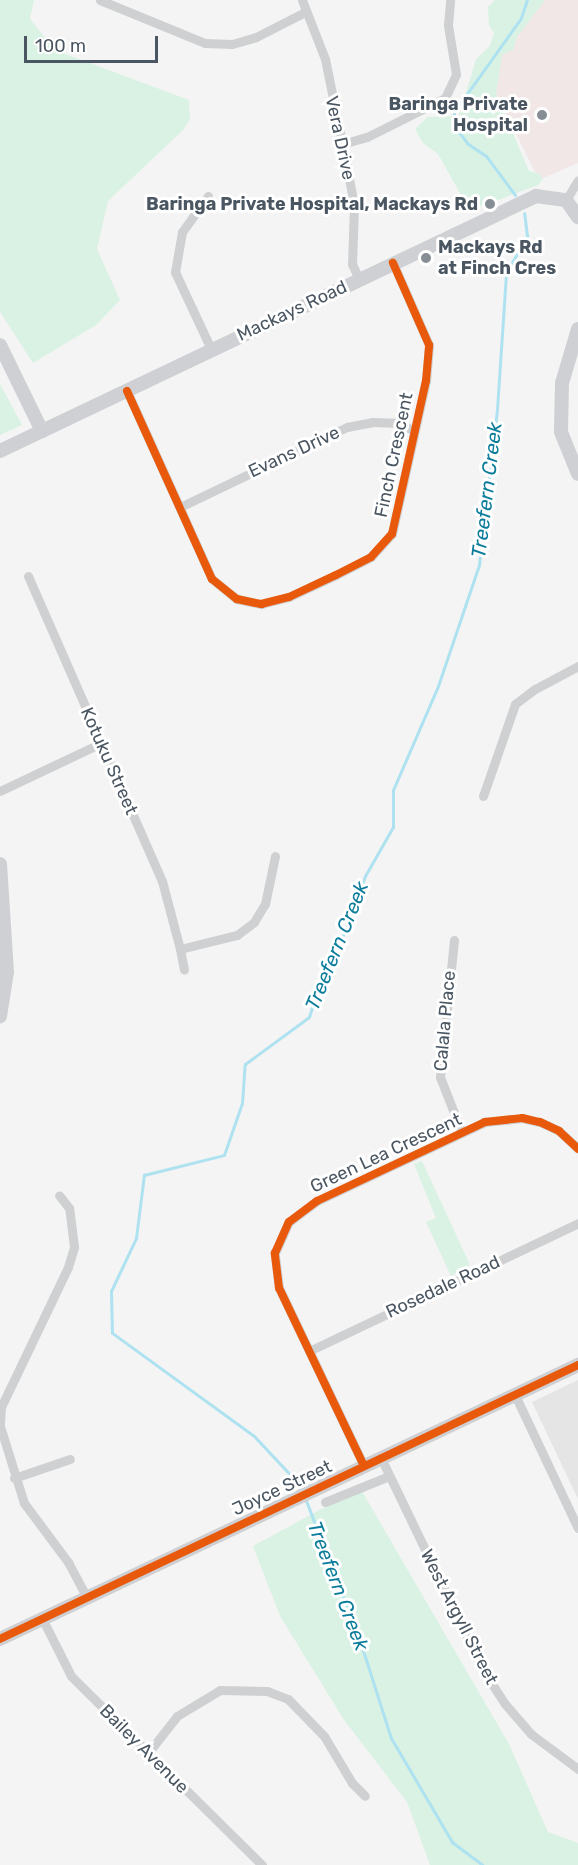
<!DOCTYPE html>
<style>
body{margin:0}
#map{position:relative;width:578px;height:1865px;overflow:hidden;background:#f4f4f4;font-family:Rubik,sans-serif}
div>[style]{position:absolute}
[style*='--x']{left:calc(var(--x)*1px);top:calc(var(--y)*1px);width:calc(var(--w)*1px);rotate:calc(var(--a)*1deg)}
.education>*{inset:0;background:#e6e5e6}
.medical>*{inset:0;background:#f1e7e6}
.green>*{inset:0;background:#d9f2e3}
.stream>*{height:3px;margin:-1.5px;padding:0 1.5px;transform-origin:1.5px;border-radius:1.5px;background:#aee2f0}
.street>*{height:9px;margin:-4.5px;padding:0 4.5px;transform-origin:4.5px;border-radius:4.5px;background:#ced0d2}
.secondary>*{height:14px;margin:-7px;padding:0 7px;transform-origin:7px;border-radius:7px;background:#ced0d4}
.cycleway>*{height:8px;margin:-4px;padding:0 4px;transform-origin:4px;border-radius:4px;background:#e8590c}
.dots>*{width:16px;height:16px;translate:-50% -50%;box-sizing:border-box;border:3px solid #fff;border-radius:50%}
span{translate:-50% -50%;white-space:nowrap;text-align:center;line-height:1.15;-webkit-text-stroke:6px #fff;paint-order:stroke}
.poi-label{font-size:18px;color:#4a5661;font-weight:700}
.right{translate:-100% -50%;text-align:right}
.left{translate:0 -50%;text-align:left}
.street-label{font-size:18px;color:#4a5661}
.water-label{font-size:20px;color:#0c7c9b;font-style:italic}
.scale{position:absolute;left:24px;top:36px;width:134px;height:27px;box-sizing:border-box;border:3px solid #4a5661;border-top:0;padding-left:8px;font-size:18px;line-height:21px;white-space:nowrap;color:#4a5661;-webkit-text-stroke:4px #fff;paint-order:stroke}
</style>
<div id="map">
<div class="education">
<div style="clip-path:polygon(578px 1380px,578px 1499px,532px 1402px)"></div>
</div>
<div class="medical">
<div style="clip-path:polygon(528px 0,578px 0,578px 163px,539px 180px,483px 67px)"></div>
</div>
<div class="green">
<div style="clip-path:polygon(0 0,34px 0,30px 19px,55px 50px,189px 100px,190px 119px,183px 130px,108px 201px,97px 249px,120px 300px,96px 325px,33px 363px,0 312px)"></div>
<div style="clip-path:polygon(495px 0,545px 0,517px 37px,513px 50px,502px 55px,496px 94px,529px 171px,538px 173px,543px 179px,538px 185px,482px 206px,466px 204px,438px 154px,423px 143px,415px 129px,428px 117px,459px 116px,476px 59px,490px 46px,494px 33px,489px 25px,488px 7px)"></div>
<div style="clip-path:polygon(0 384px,22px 425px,0 435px)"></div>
<div style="clip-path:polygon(422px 1161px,470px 1265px,451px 1276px,426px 1222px,436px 1218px,414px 1164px)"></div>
<div style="clip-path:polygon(360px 1488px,509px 1744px,548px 1832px,578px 1843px,578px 1865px,430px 1865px,407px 1802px,344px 1720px,280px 1616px,253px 1546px)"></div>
</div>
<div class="stream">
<div style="--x:515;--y:195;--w:49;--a:-126.6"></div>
<div style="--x:486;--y:156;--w:22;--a:-146"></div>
<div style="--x:468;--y:144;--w:25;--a:-127"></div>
<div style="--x:453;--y:124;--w:12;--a:-85"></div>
<div style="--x:454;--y:112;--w:115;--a:-54.5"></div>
<div style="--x:521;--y:18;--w:19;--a:-72"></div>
<div style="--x:302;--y:1492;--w:10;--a:-114"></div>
<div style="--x:298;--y:1483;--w:64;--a:-133.1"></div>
<div style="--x:254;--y:1436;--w:175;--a:-144"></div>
<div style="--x:112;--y:1333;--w:42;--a:-91.4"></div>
<div style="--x:111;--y:1291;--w:59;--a:-64.7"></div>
<div style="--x:136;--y:1238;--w:64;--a:-82.8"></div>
<div style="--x:144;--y:1175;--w:82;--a:-14"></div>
<div style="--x:224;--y:1155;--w:55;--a:-70.9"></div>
<div style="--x:242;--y:1103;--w:39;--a:-86"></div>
<div style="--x:245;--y:1064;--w:79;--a:-36.3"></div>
<div style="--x:309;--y:1017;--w:41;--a:-72.9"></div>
<div style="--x:321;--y:978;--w:53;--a:-62.9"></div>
<div style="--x:345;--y:931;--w:59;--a:-70"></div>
<div style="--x:365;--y:876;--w:56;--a:-60.3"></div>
<div style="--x:393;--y:827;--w:37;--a:-90"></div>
<div style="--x:393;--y:790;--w:113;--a:-66.6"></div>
<div style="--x:438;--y:686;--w:128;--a:-71.3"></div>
<div style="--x:479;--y:565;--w:157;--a:-83.4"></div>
<div style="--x:497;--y:409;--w:136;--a:-86.2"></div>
<div style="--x:506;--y:273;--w:43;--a:-60.4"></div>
<div style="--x:527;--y:236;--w:23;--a:-97"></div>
<div style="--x:305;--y:1498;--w:153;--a:69"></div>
<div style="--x:360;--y:1641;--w:102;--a:72.3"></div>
<div style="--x:391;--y:1738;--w:121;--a:59.6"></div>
<div style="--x:452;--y:1842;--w:39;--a:37"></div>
</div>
<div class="street">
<div style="--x:100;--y:0;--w:113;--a:22.3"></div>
<div style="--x:205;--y:43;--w:27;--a:2"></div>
<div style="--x:232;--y:44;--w:25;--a:-16"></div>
<div style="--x:256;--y:37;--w:55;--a:-27"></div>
<div style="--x:302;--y:0;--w:63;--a:68.7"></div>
<div style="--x:325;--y:59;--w:100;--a:78.5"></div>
<div style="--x:345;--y:157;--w:49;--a:79.4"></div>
<div style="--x:354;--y:205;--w:59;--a:91.9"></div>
<div style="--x:352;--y:264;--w:17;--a:65"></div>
<div style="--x:342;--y:144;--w:26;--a:-16"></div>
<div style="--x:367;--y:137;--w:87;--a:-26.6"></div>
<div style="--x:445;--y:98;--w:26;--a:-65"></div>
<div style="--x:456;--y:74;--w:50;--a:-99.3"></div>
<div style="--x:448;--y:25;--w:25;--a:-85"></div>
<div style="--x:208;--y:196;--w:44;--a:125.8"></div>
<div style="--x:182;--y:232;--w:41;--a:99.9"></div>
<div style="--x:175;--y:272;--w:85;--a:64.9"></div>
<div style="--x:566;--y:200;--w:23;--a:-59"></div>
<div style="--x:127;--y:391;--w:206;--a:65.7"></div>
<div style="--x:212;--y:579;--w:32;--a:39"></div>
<div style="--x:237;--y:599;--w:25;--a:12"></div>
<div style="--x:261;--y:604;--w:29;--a:-14"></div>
<div style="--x:289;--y:597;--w:52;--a:-25.1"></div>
<div style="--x:336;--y:575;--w:39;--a:-27"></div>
<div style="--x:371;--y:557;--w:31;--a:-48"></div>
<div style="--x:392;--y:534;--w:157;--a:-77.5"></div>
<div style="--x:426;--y:381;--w:36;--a:-85"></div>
<div style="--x:429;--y:345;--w:90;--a:-113.7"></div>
<div style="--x:180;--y:507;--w:185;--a:-25.6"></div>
<div style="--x:347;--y:427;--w:25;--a:-11"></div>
<div style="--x:372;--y:422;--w:24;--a:2"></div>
<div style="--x:396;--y:423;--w:18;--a:22"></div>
<div style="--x:28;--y:576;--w:333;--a:66.3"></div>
<div style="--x:162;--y:881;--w:70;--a:75.2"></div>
<div style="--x:180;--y:949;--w:59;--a:-13.8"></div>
<div style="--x:237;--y:935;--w:21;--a:-37"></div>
<div style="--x:254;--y:922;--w:21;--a:-59"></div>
<div style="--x:265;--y:904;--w:49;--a:-78.2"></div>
<div style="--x:0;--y:791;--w:112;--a:-25.4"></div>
<div style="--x:483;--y:796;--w:97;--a:-70.8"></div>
<div style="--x:515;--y:704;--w:25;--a:-37"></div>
<div style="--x:535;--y:689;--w:49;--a:-28.1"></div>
<div style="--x:454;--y:940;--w:138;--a:95.8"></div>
<div style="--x:440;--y:1077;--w:60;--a:68.6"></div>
<div style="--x:180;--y:949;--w:21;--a:79"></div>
<div style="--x:309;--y:1351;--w:298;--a:-25.4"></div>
<div style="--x:515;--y:1395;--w:147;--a:64.7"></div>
<div style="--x:0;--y:1424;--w:17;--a:-87"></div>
<div style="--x:1;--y:1407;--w:155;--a:-64.4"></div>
<div style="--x:68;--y:1267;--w:21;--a:-73"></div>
<div style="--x:74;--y:1247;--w:39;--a:-97"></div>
<div style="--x:69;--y:1208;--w:16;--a:-128"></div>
<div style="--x:0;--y:1426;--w:81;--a:72.7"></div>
<div style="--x:24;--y:1503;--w:74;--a:53.3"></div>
<div style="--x:68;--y:1562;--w:40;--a:62"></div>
<div style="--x:381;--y:1458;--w:235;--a:64.3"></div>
<div style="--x:483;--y:1670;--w:40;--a:57.1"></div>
<div style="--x:505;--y:1704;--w:40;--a:49"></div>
<div style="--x:531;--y:1734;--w:59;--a:36.7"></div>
<div style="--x:364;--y:1466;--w:197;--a:-115.5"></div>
<div style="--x:279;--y:1288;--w:35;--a:-97"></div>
<div style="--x:275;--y:1253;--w:34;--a:-66"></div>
<div style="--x:289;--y:1222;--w:35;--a:-37"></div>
<div style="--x:317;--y:1201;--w:186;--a:-25.2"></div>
<div style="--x:485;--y:1122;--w:37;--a:-6"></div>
<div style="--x:522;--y:1118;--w:18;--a:13"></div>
<div style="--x:540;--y:1122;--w:21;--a:25"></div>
<div style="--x:559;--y:1131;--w:26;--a:43"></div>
<div style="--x:14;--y:1478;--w:59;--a:-18.7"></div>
<div style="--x:325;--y:1502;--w:69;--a:-22.1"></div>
<div style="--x:43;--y:1620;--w:63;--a:63.4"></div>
<div style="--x:71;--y:1676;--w:269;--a:44.7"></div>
<div style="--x:148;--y:1753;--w:47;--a:-51.9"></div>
<div style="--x:177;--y:1716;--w:50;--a:-31.2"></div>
<div style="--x:220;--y:1690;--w:47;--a:1.2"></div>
<div style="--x:267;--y:1691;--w:22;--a:21"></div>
<div style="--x:288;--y:1699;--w:52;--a:45.8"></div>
<div style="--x:324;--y:1736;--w:55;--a:59.2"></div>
<div style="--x:352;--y:1783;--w:18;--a:45"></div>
</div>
<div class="secondary">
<div style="--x:578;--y:329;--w:56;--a:106.5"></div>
<div style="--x:562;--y:383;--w:49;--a:91.2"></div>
<div style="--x:561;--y:432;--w:45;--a:68"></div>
<div style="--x:0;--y:345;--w:96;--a:64"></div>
<div style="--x:0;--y:451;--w:594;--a:-25.44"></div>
<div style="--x:536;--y:196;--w:30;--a:8"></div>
<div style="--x:566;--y:200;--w:21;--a:55"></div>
<div style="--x:0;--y:864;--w:108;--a:86.3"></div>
<div style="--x:7;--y:972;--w:45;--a:99"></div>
<div style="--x:0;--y:1639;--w:640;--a:-25.36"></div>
</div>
<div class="cycleway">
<div style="--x:127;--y:391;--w:206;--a:65.7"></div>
<div style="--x:212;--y:579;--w:32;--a:39"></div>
<div style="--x:237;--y:599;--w:25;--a:12"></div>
<div style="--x:261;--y:604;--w:29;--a:-14"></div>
<div style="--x:289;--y:597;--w:52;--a:-25.1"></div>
<div style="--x:336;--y:575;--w:39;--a:-27"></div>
<div style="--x:371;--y:557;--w:31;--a:-48"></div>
<div style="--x:392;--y:534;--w:157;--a:-77.5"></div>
<div style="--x:426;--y:381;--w:36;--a:-85"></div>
<div style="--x:429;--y:345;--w:90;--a:-113.7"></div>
<div style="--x:364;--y:1466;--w:197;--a:-115.5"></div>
<div style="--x:279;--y:1288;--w:35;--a:-97"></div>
<div style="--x:275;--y:1253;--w:34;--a:-66"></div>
<div style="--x:289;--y:1222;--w:35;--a:-37"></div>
<div style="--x:317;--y:1201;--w:186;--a:-25.2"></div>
<div style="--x:485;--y:1122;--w:37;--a:-6"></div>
<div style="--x:522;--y:1118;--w:18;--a:13"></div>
<div style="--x:540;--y:1122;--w:21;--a:25"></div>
<div style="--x:559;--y:1131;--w:26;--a:43"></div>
<div style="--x:0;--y:1639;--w:640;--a:-25.36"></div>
</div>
<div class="dots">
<div style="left:542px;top:115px;background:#868d94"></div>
<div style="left:490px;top:204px;background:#868d94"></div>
<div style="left:426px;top:258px;background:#868d94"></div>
</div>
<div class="poi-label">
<span class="right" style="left:528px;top:115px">Baringa Private<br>Hospital</span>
<span class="right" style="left:478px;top:204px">Baringa Private Hospital, Mackays Rd</span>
<span class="left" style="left:438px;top:258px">Mackays Rd<br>at Finch Cres</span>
</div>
<div class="street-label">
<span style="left:340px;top:138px;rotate:78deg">Vera Drive</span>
<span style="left:292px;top:311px;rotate:-25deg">Mackays Road</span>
<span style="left:294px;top:452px;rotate:-25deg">Evans Drive</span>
<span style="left:394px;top:455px;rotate:-78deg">Finch Crescent</span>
<span style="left:109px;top:761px;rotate:66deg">Kotuku Street</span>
<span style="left:445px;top:1021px;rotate:-85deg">Calala Place</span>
<span style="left:386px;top:1153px;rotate:-25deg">Green Lea Crescent</span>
<span style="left:443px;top:1287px;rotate:-25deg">Rosedale Road</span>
<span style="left:282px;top:1488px;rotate:-25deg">Joyce Street</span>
<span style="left:459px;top:1617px;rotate:63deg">West Argyll Street</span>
<span style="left:144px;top:1749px;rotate:45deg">Bailey Avenue</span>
</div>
<div class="water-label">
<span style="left:487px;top:490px;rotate:-83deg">Treefern Creek</span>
<span style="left:337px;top:946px;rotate:-68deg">Treefern Creek</span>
<span style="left:338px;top:1586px;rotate:69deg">Treefern Creek</span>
</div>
<div class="scale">100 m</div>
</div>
